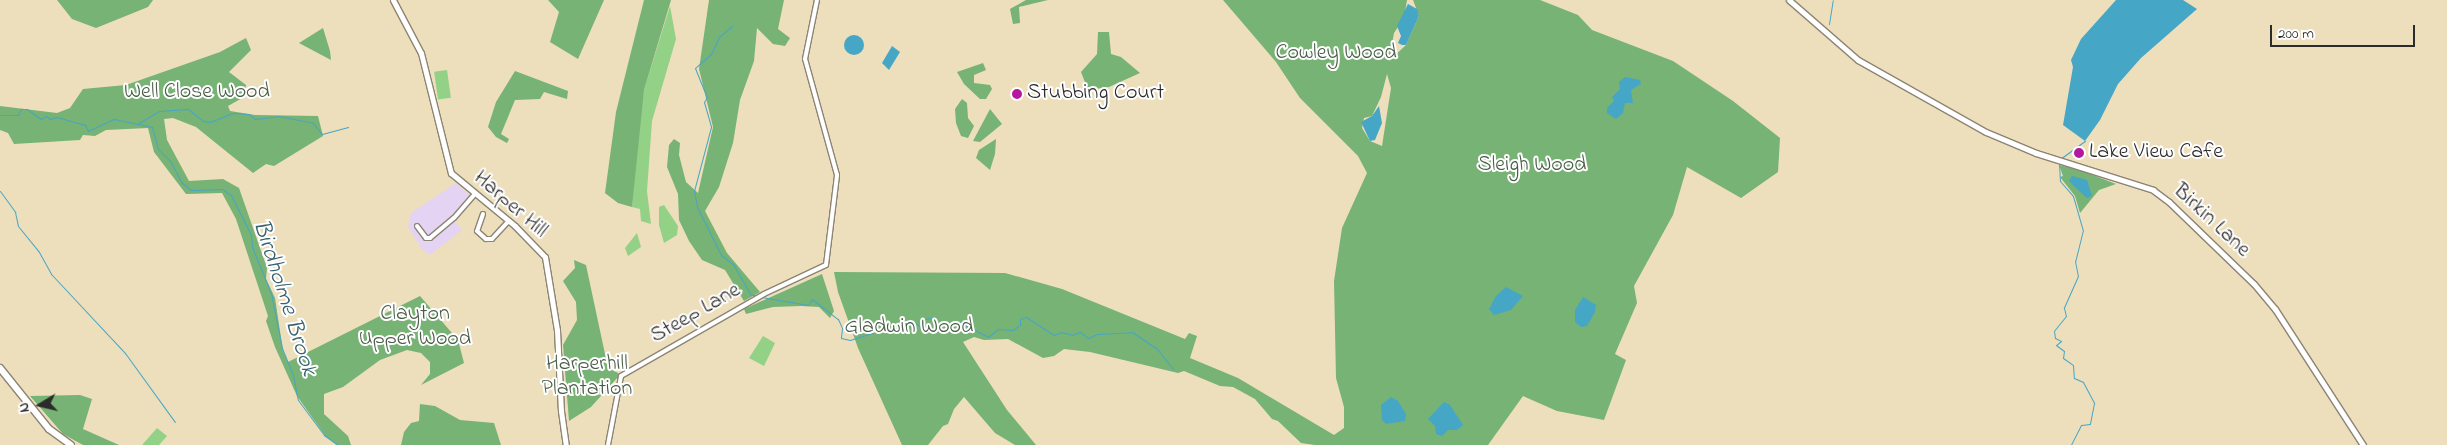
<!DOCTYPE html>
<style>
body{margin:0}
#map{position:relative;width:2447px;height:445px;overflow:hidden;background:#eddebc;font-family:"Indie Flower",sans-serif}
div>[style]{position:absolute}
[style*='--x']{left:calc(var(--x)*1px);top:calc(var(--y)*1px);width:calc(var(--w)*1px);rotate:calc(var(--a)*1deg)}
.built>*{inset:0;background:#e4d3f2}
.green>*{inset:0;background:#93d187;transform-origin:0 0}
.forest>*{inset:0;background:#76b374}
.water>*{inset:0;background:#46a6c5}
.round{border-radius:50%}
.stream>*{height:1px;margin:-0.5px;padding:0 0.5px;transform-origin:0.5px;border-radius:0.5px;background:#46a6c5}
.roads{filter:drop-shadow(1px 0 #8c8474) drop-shadow(-1px 0 #8c8474) drop-shadow(0 1px #8c8474) drop-shadow(0 -1px #8c8474)}
.minor>*{height:4px;margin:-2px;padding:0 2px;transform-origin:2px;border-radius:2px;background:#fff}
.tertiary>*{height:5px;margin:-2.5px;padding:0 2.5px;transform-origin:2.5px;border-radius:2.5px;background:#fff}
.primary>*{height:6px;margin:-3px;padding:0 3px;transform-origin:3px;border-radius:3px;background:#fff}
.dots>*{width:14px;height:14px;translate:-50% -50%;box-sizing:border-box;border:2px solid #fff;border-radius:50%}
span{translate:-50% -50%;white-space:nowrap;text-align:center;line-height:1.15;-webkit-text-stroke:4px #fff;paint-order:stroke}
.park-label{font-size:22px;color:#4a5d47}
.poi-label{font-size:22px;color:#2b2b2b}
.left{translate:0 -50%;text-align:left}
.street-label{font-size:22px;color:#2b2b2b}
.water-label{font-size:24px;color:#376270;font-style:italic}
.north{position:absolute;left:15px;top:380px;width:50px;height:50px;-webkit-text-stroke:4px #fff;paint-order:stroke;rotate:261deg;font-size:14px;font-weight:700;line-height:20px;text-align:center;color:#2b2b2b}
.north::after{content:'';display:block;margin:auto;width:18px;height:22px;background:#2b2b2b;clip-path:polygon(50% 0,100% 100%,50% 72%,0 100%)}
.scale{position:absolute;left:2270px;top:25px;width:145px;height:22px;box-sizing:border-box;border:2px solid #2b2b2b;border-top:0;padding-left:6px;font-size:15px;line-height:18px;white-space:nowrap;color:#2b2b2b;-webkit-text-stroke:4px #fff;paint-order:stroke}
</style>
<div id="map">
<div class="built">
<div style="clip-path:polygon(456px 183px,474px 199px,454px 221px,462px 230px,430px 255px,422px 249px,408px 227px,411px 213px)"></div>
</div>
<div class="green">
<div style="clip-path:polygon(670px 6px,676px 39px,652px 121px,647px 191px,651px 224px,641px 221px,640px 209px,632px 207px,637px 135px,644px 90px)"></div>
<div style="left:447px;top:70px;width:28px;height:13px;rotate:82deg"></div>
<div style="clip-path:polygon(664px 205px,678px 226px,677px 235px,664px 243px,659px 225px,659px 207px)"></div>
<div style="clip-path:polygon(637px 233px,641px 247px,628px 256px,625px 248px)"></div>
<div style="clip-path:polygon(763px 336px,775px 343px,764px 366px,749px 358px)"></div>
<div style="clip-path:polygon(157px 428px,167px 436px,159px 445px,142px 445px)"></div>
</div>
<div class="forest">
<div style="clip-path:polygon(57px 0,153px 0,148px 7px,96px 28px,72px 19px)"></div>
<div style="clip-path:polygon(548px 0,604px 0,578px 59px,550px 42px,559px 12px)"></div>
<div style="clip-path:polygon(644px 0,671px 0,644px 90px,632px 207px,618px 203px,605px 193px,616px 112px)"></div>
<div style="clip-path:polygon(709px 0,784px 0,778px 29px,790px 38px,785px 46px,773px 44px,757px 28px,754px 61px,740px 100px,733px 143px,719px 187px,705px 211px,727px 253px,760px 292px,744px 301px,725px 270px,702px 260px,689px 241px,679px 220px,678px 194px,667px 167px,669px 145px,674px 139px,680px 143px,679px 155px,686px 182px,698px 193px,713px 127px,699px 69px)"></div>
<div style="clip-path:polygon(1026px 0,1048px 0,1019px 7px,1020px 23px,1013px 24px,1010px 9px)"></div>
<div style="clip-path:polygon(evenodd,1223px 0,1407px 0,1404px 18px,1394px 33px,1389px 61px,1406px 45px,1419px 16px,1413px 0,1540px 0,1578px 15px,1592px 30px,1673px 61px,1733px 101px,1780px 138px,1778px 172px,1741px 198px,1687px 167px,1673px 215px,1634px 286px,1637px 303px,1615px 354px,1626px 360px,1604px 420px,1557px 411px,1523px 396px,1488px 445px,1315px 445px,1301px 443px,1278px 421px,1272px 419px,1255px 399px,1233px 387px,1220px 386px,1184px 371px,1178px 373px,1090px 352px,1064px 349px,1054px 356px,1043px 358px,1008px 339px,984px 340px,974px 337px,963px 342px,1007px 410px,1036px 445px,1015px 445px,995px 433px,964px 397px,954px 409px,948px 424px,943px 426px,928px 445px,902px 445px,858px 348px,838px 292px,834px 272px,1005px 273px,1062px 289px,1185px 339px,1189px 333px,1197px 336px,1190px 358px,1238px 378px,1334px 435px,1344px 428px,1344px 407px,1336px 378px,1334px 281px,1342px 228px,1367px 173px,1358px 156px,1300px 98px,1276px 62px,1223px 0,1387px 74px,1391px 88px,1382px 146px,1370px 141px,1362px 128px,1364px 118px,1372px 116px,1381px 97px,1387px 74px)"></div>
<div style="clip-path:polygon(323px 28px,330px 51px,331px 60px,299px 43px)"></div>
<div style="clip-path:polygon(1098px 32px,1109px 32px,1111px 54px,1121px 57px,1140px 73px,1109px 87px,1088px 90px,1081px 72px,1097px 54px)"></div>
<div style="clip-path:polygon(246px 38px,251px 50px,229px 72px,246px 85px,244px 97px,228px 106px,230px 111px,255px 115px,318px 116px,323px 136px,274px 166px,266px 164px,253px 173px,196px 127px,173px 118px,164px 119px,167px 140px,189px 181px,223px 179px,239px 188px,267px 268px,266px 279px,275px 298px,283px 351px,288px 362px,420px 296px,458px 340px,464px 363px,421px 385px,430px 374px,430px 362px,421px 353px,407px 350px,380px 360px,343px 387px,324px 394px,324px 414px,348px 436px,351px 445px,337px 445px,326px 437px,297px 396px,275px 347px,266px 321px,268px 316px,236px 219px,222px 193px,186px 194px,154px 152px,148px 128px,106px 130px,95px 136px,83px 135px,80px 140px,14px 144px,8px 133px,0 130px,0 106px,57px 113px,70px 108px,83px 89px,126px 85px,220px 52px)"></div>
<div style="clip-path:polygon(983px 63px,986px 70px,974px 75px,974px 83px,990px 85px,992px 89px,986px 99px,980px 99px,964px 84px,957px 72px)"></div>
<div style="clip-path:polygon(515px 71px,568px 91px,567px 99px,544px 92px,540px 99px,515px 100px,501px 134px,509px 139px,507px 143px,496px 137px,488px 127px,496px 102px)"></div>
<div style="clip-path:polygon(962px 99px,967px 103px,968px 118px,974px 126px,968px 138px,961px 136px,956px 123px,955px 109px)"></div>
<div style="clip-path:polygon(990px 109px,1002px 124px,980px 142px,973px 141px)"></div>
<div style="clip-path:polygon(996px 139px,995px 154px,990px 170px,976px 158px,979px 150px)"></div>
<div style="clip-path:polygon(2059px 165px,2080px 170px,2116px 184px,2099px 190px,2080px 213px,2075px 196px,2060px 177px,2063px 176px)"></div>
<div style="clip-path:polygon(574px 260px,586px 265px,608px 368px,618px 373px,618px 377px,591px 407px,569px 421px,563px 345px,577px 320px,576px 302px,563px 281px,575px 268px)"></div>
<div style="clip-path:polygon(822px 274px,834px 311px,830px 318px,819px 307px,801px 306px,773px 307px,746px 314px,744px 309px)"></div>
<div style="clip-path:polygon(80px 395px,92px 399px,83px 429px,119px 445px,83px 445px,63px 434px,30px 396px)"></div>
<div style="clip-path:polygon(420px 404px,435px 406px,460px 420px,494px 423px,501px 445px,401px 445px,404px 432px,411px 423px,419px 421px)"></div>
</div>
<div class="water">
<div style="clip-path:polygon(2116px 0,2183px 0,2197px 9px,2141px 58px,2118px 84px,2100px 120px,2085px 141px,2063px 125px,2073px 67px,2071px 60px,2081px 39px)"></div>
<div style="clip-path:polygon(1408px 4px,1417px 9px,1419px 16px,1406px 45px,1402px 45px,1398px 43px,1401px 36px,1397px 26px)"></div>
<div class="round" style="left:844px;top:35px;width:20px;height:20px"></div>
<div style="clip-path:polygon(892px 46px,900px 52px,889px 70px,882px 63px)"></div>
<div style="clip-path:polygon(1625px 77px,1640px 80px,1641px 84px,1631px 90px,1633px 103px,1625px 103px,1623px 113px,1616px 119px,1607px 113px,1607px 108px,1614px 101px,1612px 97px,1620px 89px,1619px 82px)"></div>
<div style="clip-path:polygon(1379px 106px,1382px 123px,1375px 140px,1370px 141px,1361px 122px,1372px 116px)"></div>
<div style="clip-path:polygon(2072px 176px,2087px 180px,2092px 196px,2087px 198px,2076px 188px,2069px 181px)"></div>
<div style="clip-path:polygon(1506px 287px,1523px 296px,1511px 310px,1494px 315px,1489px 309px,1496px 296px)"></div>
<div style="clip-path:polygon(1583px 297px,1596px 305px,1595px 312px,1587px 326px,1581px 327px,1575px 322px,1575px 310px)"></div>
<div style="clip-path:polygon(1391px 397px,1398px 401px,1406px 414px,1405px 421px,1386px 424px,1382px 420px,1381px 405px)"></div>
<div style="clip-path:polygon(1444px 402px,1450px 405px,1463px 425px,1457px 430px,1448px 430px,1442px 436px,1436px 434px,1435px 426px,1428px 419px)"></div>
</div>
<div class="stream">
<div style="--x:1829;--y:24;--w:24;--a:-81"></div>
<div style="--x:732;--y:26;--w:17;--a:140"></div>
<div style="--x:719;--y:37;--w:19;--a:115"></div>
<div style="--x:711;--y:54;--w:21;--a:139"></div>
<div style="--x:695;--y:68;--w:31;--a:68"></div>
<div style="--x:707;--y:97;--w:6;--a:121"></div>
<div style="--x:704;--y:102;--w:26;--a:74"></div>
<div style="--x:711;--y:127;--w:66;--a:104.9"></div>
<div style="--x:694;--y:191;--w:16;--a:79"></div>
<div style="--x:697;--y:207;--w:54;--a:63.4"></div>
<div style="--x:721;--y:255;--w:15;--a:37"></div>
<div style="--x:733;--y:264;--w:34;--a:60"></div>
<div style="--x:750;--y:294;--w:7;--a:16"></div>
<div style="--x:0;--y:115;--w:18;--a:0"></div>
<div style="--x:18;--y:115;--w:7;--a:-63"></div>
<div style="--x:21;--y:109;--w:6;--a:0"></div>
<div style="--x:27;--y:109;--w:17;--a:36"></div>
<div style="--x:41;--y:119;--w:6;--a:-31"></div>
<div style="--x:46;--y:116;--w:5;--a:37"></div>
<div style="--x:50;--y:119;--w:7;--a:-16"></div>
<div style="--x:57;--y:117;--w:29;--a:16"></div>
<div style="--x:85;--y:125;--w:7;--a:63"></div>
<div style="--x:88;--y:131;--w:29;--a:-25"></div>
<div style="--x:114;--y:119;--w:39;--a:12"></div>
<div style="--x:152;--y:127;--w:23;--a:75"></div>
<div style="--x:158;--y:149;--w:18;--a:45"></div>
<div style="--x:171;--y:162;--w:22;--a:63"></div>
<div style="--x:181;--y:182;--w:13;--a:39"></div>
<div style="--x:191;--y:190;--w:31;--a:-2"></div>
<div style="--x:222;--y:189;--w:11;--a:34"></div>
<div style="--x:231;--y:195;--w:45;--a:63.4"></div>
<div style="--x:251;--y:235;--w:12;--a:85"></div>
<div style="--x:252;--y:247;--w:50;--a:67.6"></div>
<div style="--x:271;--y:293;--w:56;--a:78.7"></div>
<div style="--x:282;--y:348;--w:29;--a:68"></div>
<div style="--x:293;--y:375;--w:25;--a:79"></div>
<div style="--x:298;--y:400;--w:44;--a:53.4"></div>
<div style="--x:324;--y:435;--w:17;--a:36"></div>
<div style="--x:139;--y:123;--w:23;--a:-31"></div>
<div style="--x:159;--y:111;--w:29;--a:-4"></div>
<div style="--x:188;--y:109;--w:19;--a:39"></div>
<div style="--x:203;--y:121;--w:7;--a:8"></div>
<div style="--x:210;--y:122;--w:24;--a:-22"></div>
<div style="--x:232;--y:113;--w:17;--a:3"></div>
<div style="--x:249;--y:114;--w:8;--a:40"></div>
<div style="--x:255;--y:119;--w:23;--a:-7"></div>
<div style="--x:278;--y:116;--w:36;--a:11"></div>
<div style="--x:313;--y:123;--w:14;--a:51"></div>
<div style="--x:322;--y:134;--w:27;--a:-15"></div>
<div style="--x:2060;--y:159;--w:31;--a:-36"></div>
<div style="--x:2059;--y:163;--w:18;--a:87"></div>
<div style="--x:2060;--y:181;--w:20;--a:49"></div>
<div style="--x:2073;--y:196;--w:35;--a:74"></div>
<div style="--x:2083;--y:230;--w:32;--a:104"></div>
<div style="--x:2075;--y:261;--w:15;--a:79"></div>
<div style="--x:2078;--y:276;--w:35;--a:114"></div>
<div style="--x:2064;--y:308;--w:8;--a:76"></div>
<div style="--x:2066;--y:316;--w:19;--a:129"></div>
<div style="--x:2054;--y:331;--w:7;--a:82"></div>
<div style="--x:2055;--y:338;--w:7;--a:27"></div>
<div style="--x:2061;--y:341;--w:6;--a:141"></div>
<div style="--x:2056;--y:345;--w:10;--a:37"></div>
<div style="--x:2064;--y:351;--w:7;--a:98"></div>
<div style="--x:2063;--y:358;--w:12;--a:35"></div>
<div style="--x:2073;--y:365;--w:13;--a:86"></div>
<div style="--x:2074;--y:378;--w:10;--a:24"></div>
<div style="--x:2083;--y:382;--w:24;--a:62"></div>
<div style="--x:2094;--y:403;--w:21;--a:101"></div>
<div style="--x:2090;--y:424;--w:9;--a:174"></div>
<div style="--x:2081;--y:425;--w:22;--a:117"></div>
<div style="--x:0;--y:191;--w:26;--a:54"></div>
<div style="--x:15;--y:212;--w:14;--a:78"></div>
<div style="--x:18;--y:226;--w:33;--a:51"></div>
<div style="--x:39;--y:252;--w:26;--a:61"></div>
<div style="--x:52;--y:275;--w:107;--a:46.9"></div>
<div style="--x:125;--y:353;--w:85;--a:54.1"></div>
<div style="--x:761;--y:297;--w:48;--a:9.7"></div>
<div style="--x:808;--y:305;--w:7;--a:-56"></div>
<div style="--x:812;--y:299;--w:33;--a:38"></div>
<div style="--x:838;--y:319;--w:10;--a:66"></div>
<div style="--x:842;--y:328;--w:10;--a:96"></div>
<div style="--x:841;--y:338;--w:9;--a:13"></div>
<div style="--x:850;--y:340;--w:35;--a:-18"></div>
<div style="--x:883;--y:329;--w:6;--a:9"></div>
<div style="--x:889;--y:330;--w:22;--a:-27"></div>
<div style="--x:909;--y:320;--w:13;--a:29"></div>
<div style="--x:920;--y:326;--w:9;--a:-54"></div>
<div style="--x:925;--y:319;--w:6;--a:-9"></div>
<div style="--x:931;--y:318;--w:10;--a:37"></div>
<div style="--x:939;--y:324;--w:20;--a:-6"></div>
<div style="--x:959;--y:322;--w:33;--a:27"></div>
<div style="--x:988;--y:337;--w:13;--a:-39"></div>
<div style="--x:998;--y:329;--w:15;--a:4"></div>
<div style="--x:1013;--y:330;--w:9;--a:-36"></div>
<div style="--x:1020;--y:325;--w:6;--a:-90"></div>
<div style="--x:1020;--y:319;--w:6;--a:-18"></div>
<div style="--x:1026;--y:317;--w:33;--a:33"></div>
<div style="--x:1054;--y:335;--w:8;--a:-23"></div>
<div style="--x:1061;--y:332;--w:11;--a:15"></div>
<div style="--x:1072;--y:335;--w:9;--a:-21"></div>
<div style="--x:1080;--y:332;--w:10;--a:37"></div>
<div style="--x:1088;--y:338;--w:10;--a:-24"></div>
<div style="--x:1097;--y:334;--w:35;--a:-3"></div>
<div style="--x:1132;--y:332;--w:30;--a:34"></div>
<div style="--x:1157;--y:349;--w:26;--a:51"></div>
</div>
<div class="roads">
<div class="minor">
<div style="--x:483;--y:214;--w:18;--a:109"></div>
<div style="--x:477;--y:231;--w:12;--a:42"></div>
<div style="--x:486;--y:239;--w:6;--a:0"></div>
<div style="--x:492;--y:239;--w:25;--a:-47"></div>
<div style="--x:417;--y:226;--w:15;--a:53"></div>
<div style="--x:426;--y:238;--w:4;--a:0"></div>
<div style="--x:430;--y:238;--w:31;--a:-40"></div>
<div style="--x:454;--y:218;--w:32;--a:-49"></div>
<div style="--x:608;--y:445;--w:70;--a:-79.3"></div>
<div style="--x:621;--y:376;--w:165;--a:-29.8"></div>
<div style="--x:764;--y:294;--w:68;--a:-25.1"></div>
<div style="--x:826;--y:265;--w:91;--a:-83"></div>
<div style="--x:837;--y:175;--w:120;--a:-105.4"></div>
<div style="--x:805;--y:59;--w:60;--a:-78.5"></div>
</div>
<div class="tertiary">
<div style="--x:393;--y:0;--w:60;--a:62.2"></div>
<div style="--x:421;--y:53;--w:124;--a:76"></div>
<div style="--x:451;--y:173;--w:83;--a:39.6"></div>
<div style="--x:515;--y:226;--w:43;--a:45.9"></div>
<div style="--x:545;--y:257;--w:74;--a:80.7"></div>
<div style="--x:557;--y:330;--w:81;--a:87.2"></div>
<div style="--x:561;--y:411;--w:34;--a:82"></div>
<div style="--x:1789;--y:0;--w:91;--a:41"></div>
<div style="--x:1858;--y:60;--w:147;--a:29.4"></div>
<div style="--x:1986;--y:132;--w:54;--a:22.8"></div>
<div style="--x:2036;--y:153;--w:123;--a:17.5"></div>
<div style="--x:2153;--y:190;--w:20;--a:37"></div>
<div style="--x:2169;--y:202;--w:118;--a:44"></div>
<div style="--x:2254;--y:284;--w:33;--a:50"></div>
<div style="--x:2275;--y:309;--w:162;--a:57.1"></div>
</div>
<div class="primary">
<div style="--x:0;--y:368;--w:78;--a:51.2"></div>
<div style="--x:49;--y:429;--w:27;--a:36"></div>
</div>
</div>
<div class="dots">
<div style="left:1017px;top:94px;background:#b5179e"></div>
<div style="left:2079px;top:153px;background:#b5179e"></div>
</div>
<div class="park-label">
<span style="left:1336px;top:54px">Cowley Wood</span>
<span style="left:197px;top:93px">Well Close Wood</span>
<span style="left:1532px;top:166px">Sleigh Wood</span>
<span style="left:415px;top:327px">Clayton<br>Upper Wood</span>
<span style="left:909px;top:328px">Gladwin Wood</span>
<span style="left:587px;top:377px">Harperhill<br>Plantation</span>
</div>
<div class="poi-label">
<span class="left" style="left:1027px;top:94px">Stubbing Court</span>
<span class="left" style="left:2089px;top:153px">Lake View Cafe</span>
</div>
<div class="street-label">
<span style="left:510px;top:205px;rotate:41deg">Harper Hill</span>
<span style="left:2211px;top:221px;rotate:43deg">Birkin Lane</span>
<span style="left:696px;top:314px;rotate:-30deg">Steep Lane</span>
</div>
<div class="water-label">
<span style="left:284px;top:298px;rotate:72deg">Birdholme Brook</span>
</div>
<div class="north">N</div>
<div class="scale">200 m</div>
</div>
